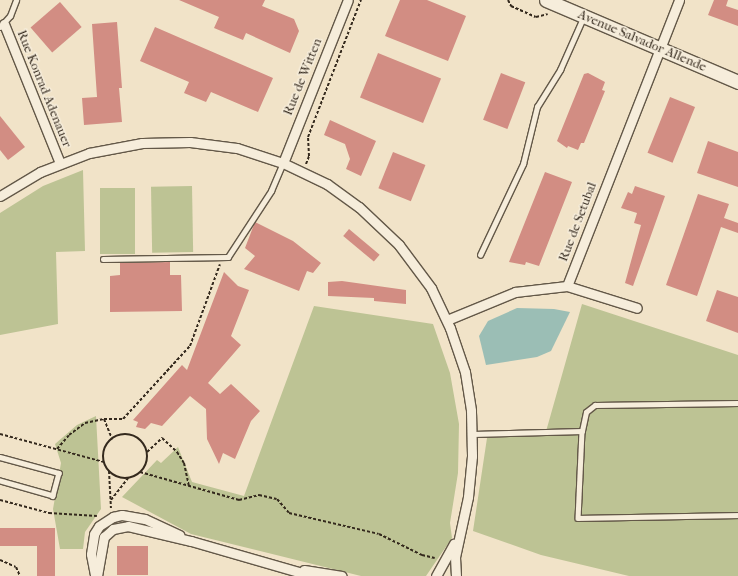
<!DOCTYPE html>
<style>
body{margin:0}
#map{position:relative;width:738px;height:576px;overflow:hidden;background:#f1e3c8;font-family:"IM FELL French Canon",serif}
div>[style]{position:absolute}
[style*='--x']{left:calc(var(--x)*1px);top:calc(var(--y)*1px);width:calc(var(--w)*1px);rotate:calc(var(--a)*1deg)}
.green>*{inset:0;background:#bdc394;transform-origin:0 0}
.water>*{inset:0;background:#9bbeb5}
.building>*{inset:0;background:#d28d83;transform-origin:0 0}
.path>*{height:2px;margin-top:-1px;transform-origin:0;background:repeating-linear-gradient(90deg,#34291d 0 3px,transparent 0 5px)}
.path>.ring{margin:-1px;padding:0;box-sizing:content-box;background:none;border:2px solid #34291d;border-radius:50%}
.roads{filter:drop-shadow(1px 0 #635848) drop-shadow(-1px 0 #635848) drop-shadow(0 1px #635848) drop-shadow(0 -1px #635848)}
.lane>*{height:4.5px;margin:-2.25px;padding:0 2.25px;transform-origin:2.25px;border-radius:2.25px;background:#f6eddb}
.street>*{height:9px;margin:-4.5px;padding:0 4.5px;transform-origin:4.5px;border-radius:4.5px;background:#f6eddb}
.secondary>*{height:13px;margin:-6.5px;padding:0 6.5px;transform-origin:6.5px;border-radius:6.5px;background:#f6eddb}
span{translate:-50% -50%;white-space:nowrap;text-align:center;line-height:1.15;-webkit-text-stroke:3px #f6eddb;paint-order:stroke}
.street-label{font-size:13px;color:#34291d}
</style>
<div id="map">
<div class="green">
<div style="clip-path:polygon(83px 170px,85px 251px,56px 252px,58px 324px,0 335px,0 213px,43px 186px)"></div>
<div style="left:192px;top:186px;width:66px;height:41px;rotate:89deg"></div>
<div style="left:135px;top:188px;width:66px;height:35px;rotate:90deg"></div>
<div style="clip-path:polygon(582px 304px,738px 355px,738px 576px,629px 576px,541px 555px,473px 531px,487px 438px,545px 435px)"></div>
<div style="clip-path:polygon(314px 306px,433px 324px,450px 373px,459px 424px,458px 473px,450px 523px,452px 538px,426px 576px,361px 576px,191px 534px,122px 497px,157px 460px,161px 463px,178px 447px,192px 482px,244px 496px)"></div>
<div style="clip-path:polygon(96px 416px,101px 509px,85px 532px,83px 549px,60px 549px,53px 509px,61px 463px,55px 444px,77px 425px)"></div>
</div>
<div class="water">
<div style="clip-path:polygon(517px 308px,554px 309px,570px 312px,551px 351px,537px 357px,486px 365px,479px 336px,488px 321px)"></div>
</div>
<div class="building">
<div style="clip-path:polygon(179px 0,265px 0,262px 6px,294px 19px,299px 31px,290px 53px,246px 33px,243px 40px,214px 28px,219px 17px)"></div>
<div style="clip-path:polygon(400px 0,427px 0,466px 16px,448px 61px,385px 36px)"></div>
<div style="clip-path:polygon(714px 0,728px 0,726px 6px,738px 10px,738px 26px,708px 15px)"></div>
<div style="left:60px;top:2px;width:33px;height:39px;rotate:49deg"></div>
<div style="clip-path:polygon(117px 22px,122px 88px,119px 88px,122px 122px,84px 125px,82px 98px,97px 97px,92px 24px)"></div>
<div style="clip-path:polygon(155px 27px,273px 78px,258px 112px,211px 92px,206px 102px,184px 93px,189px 82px,140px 61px)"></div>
<div style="left:378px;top:53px;width:68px;height:48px;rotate:22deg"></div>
<div style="left:501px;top:73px;width:26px;height:50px;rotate:21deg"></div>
<div style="clip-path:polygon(588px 73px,605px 82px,602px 90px,605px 91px,584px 143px,581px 143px,578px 150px,568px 146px,567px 148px,557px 141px,584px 74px)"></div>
<div style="left:670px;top:97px;width:27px;height:60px;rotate:22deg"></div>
<div style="clip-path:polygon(0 116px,25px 147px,8px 160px,0 150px)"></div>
<div style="clip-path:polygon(330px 120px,376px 141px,361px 176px,346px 169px,350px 159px,345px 144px,324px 135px)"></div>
<div style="clip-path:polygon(708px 141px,738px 152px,738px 187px,697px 173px)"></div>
<div style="left:393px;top:152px;width:35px;height:39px;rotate:22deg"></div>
<div style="clip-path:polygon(545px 172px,572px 182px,539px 266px,526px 262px,525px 265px,509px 262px)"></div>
<div style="clip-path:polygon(635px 186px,665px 196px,633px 286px,625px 283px,641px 225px,634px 223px,637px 213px,621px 208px,628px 192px,632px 194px)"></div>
<div style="clip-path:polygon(698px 194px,729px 204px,724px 218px,738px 223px,738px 233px,721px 227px,697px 296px,666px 285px)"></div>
<div style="clip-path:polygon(255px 222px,293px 241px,321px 263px,313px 273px,307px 271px,299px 291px,244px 269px,255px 256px,245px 248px)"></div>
<div style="left:349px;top:229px;width:40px;height:9px;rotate:40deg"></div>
<div style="clip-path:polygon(170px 262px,170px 275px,181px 275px,182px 311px,110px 312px,110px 276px,120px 275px,120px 263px)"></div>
<div style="clip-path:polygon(224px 272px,238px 286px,249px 290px,231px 336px,241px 345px,208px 383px,220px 394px,231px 384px,260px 411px,251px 421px,235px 459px,223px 453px,219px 464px,207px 439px,206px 409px,190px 396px,162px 426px,151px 423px,145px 429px,136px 427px,138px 422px,133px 420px,182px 365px,187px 370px)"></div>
<div style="clip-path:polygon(342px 281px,406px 290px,406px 304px,374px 301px,374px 298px,328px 296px,328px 282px)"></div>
<div style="clip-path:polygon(717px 290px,738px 297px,738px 333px,706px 321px)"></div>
<div style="clip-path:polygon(0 528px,55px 528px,55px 576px,37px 576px,37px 546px,0 546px)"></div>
<div style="left:117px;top:546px;width:31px;height:29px"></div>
</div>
<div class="path">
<div style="--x:508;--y:0;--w:7;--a:63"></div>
<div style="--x:511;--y:6;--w:27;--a:24"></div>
<div style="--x:536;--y:17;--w:12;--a:-14"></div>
<div style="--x:306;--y:164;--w:9;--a:-69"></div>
<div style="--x:309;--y:156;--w:19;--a:-93"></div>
<div style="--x:308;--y:137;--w:147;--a:-68.9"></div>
<div style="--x:104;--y:419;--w:22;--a:68"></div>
<div style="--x:0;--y:434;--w:108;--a:15.1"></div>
<div class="ring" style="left:103px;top:434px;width:42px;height:42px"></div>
<div style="--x:57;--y:449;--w:18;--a:-49"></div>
<div style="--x:69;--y:435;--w:20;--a:-37"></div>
<div style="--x:85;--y:423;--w:19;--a:-12"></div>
<div style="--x:104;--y:419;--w:19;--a:0"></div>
<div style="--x:123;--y:419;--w:99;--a:-47.5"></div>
<div style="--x:190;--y:346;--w:87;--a:-69.9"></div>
<div style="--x:147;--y:452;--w:21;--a:-43"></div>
<div style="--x:162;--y:438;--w:21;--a:43"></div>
<div style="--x:177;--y:452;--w:13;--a:58"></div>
<div style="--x:184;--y:463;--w:24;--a:78"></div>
<div style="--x:109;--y:471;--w:37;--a:87"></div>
<div style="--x:140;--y:472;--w:103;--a:15.8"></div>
<div style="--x:239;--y:500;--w:21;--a:-14"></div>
<div style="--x:259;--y:495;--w:18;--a:13"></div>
<div style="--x:277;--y:499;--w:18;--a:49"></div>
<div style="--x:289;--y:513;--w:92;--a:13.1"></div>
<div style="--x:379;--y:534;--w:48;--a:26"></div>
<div style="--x:422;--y:555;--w:13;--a:13"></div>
<div style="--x:0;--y:500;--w:51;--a:14.9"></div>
<div style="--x:49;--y:513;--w:48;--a:3.6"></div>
<div style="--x:111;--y:500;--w:28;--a:-52"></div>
<div style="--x:0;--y:560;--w:17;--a:24"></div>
<div style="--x:16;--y:567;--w:10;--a:66"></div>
</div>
<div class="roads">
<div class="lane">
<div style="--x:0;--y:27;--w:15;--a:-48"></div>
<div style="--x:10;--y:16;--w:17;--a:-69"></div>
<div style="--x:480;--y:255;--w:101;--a:-64.7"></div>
<div style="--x:523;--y:164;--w:59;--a:-76.2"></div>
<div style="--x:537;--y:107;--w:44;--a:-58.1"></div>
<div style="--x:560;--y:70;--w:57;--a:-66.1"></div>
<div style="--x:103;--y:259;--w:125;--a:-0.9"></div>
<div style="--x:228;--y:257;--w:79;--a:-56.9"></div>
<div style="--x:271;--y:191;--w:30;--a:-67"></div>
<div style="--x:582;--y:431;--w:19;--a:-78"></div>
<div style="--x:586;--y:412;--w:11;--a:-38"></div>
<div style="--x:595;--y:405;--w:143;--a:-0.8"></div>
<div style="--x:473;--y:434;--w:109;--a:-1.6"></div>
<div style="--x:582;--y:431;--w:87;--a:92.6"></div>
<div style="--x:578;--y:518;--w:160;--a:-1.1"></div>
<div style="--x:0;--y:457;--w:61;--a:15.2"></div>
<div style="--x:59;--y:473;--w:24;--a:105"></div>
<div style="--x:53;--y:496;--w:55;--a:-164.2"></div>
</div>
<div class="street">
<div style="--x:4;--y:24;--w:150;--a:68.1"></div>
<div style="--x:283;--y:163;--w:175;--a:-68.3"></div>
<div style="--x:0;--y:196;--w:47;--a:-31"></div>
<div style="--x:40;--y:172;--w:53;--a:-21.2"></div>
<div style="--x:89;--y:153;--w:54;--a:-10.7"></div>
<div style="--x:142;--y:143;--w:48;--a:-1.2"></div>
<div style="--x:190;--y:142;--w:47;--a:7.3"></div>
<div style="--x:237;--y:148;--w:48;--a:18.1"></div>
<div style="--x:283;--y:163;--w:49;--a:25.5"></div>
<div style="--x:327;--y:184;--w:39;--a:36"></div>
<div style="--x:359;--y:207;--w:55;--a:43.5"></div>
<div style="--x:399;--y:245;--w:54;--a:53.3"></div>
<div style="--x:431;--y:288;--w:44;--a:64.6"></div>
<div style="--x:450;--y:328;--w:46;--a:71.2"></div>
<div style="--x:465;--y:372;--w:39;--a:81"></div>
<div style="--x:471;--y:411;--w:45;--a:88.7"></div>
<div style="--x:472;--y:456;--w:41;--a:95.6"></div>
<div style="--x:468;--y:497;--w:61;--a:102.2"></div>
<div style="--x:455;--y:557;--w:19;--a:87"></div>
<div style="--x:567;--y:286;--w:73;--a:17.4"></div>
<div style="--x:447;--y:320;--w:74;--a:-22.4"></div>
<div style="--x:515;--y:292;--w:52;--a:-6.6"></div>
<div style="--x:567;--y:286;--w:307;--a:-68.6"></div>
<div style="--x:304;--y:570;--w:38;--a:9"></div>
<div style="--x:95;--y:575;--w:21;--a:-101"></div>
<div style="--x:91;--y:554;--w:20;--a:-81"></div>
<div style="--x:94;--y:534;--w:9;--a:-58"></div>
<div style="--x:99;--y:526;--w:17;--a:-33"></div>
<div style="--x:113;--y:517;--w:9;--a:-13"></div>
<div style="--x:122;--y:515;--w:23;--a:10"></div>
<div style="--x:145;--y:519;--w:38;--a:25"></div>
<div style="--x:97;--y:576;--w:40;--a:-80"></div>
<div style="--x:104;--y:537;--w:12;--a:-42"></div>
<div style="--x:113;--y:529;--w:15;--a:-11"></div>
<div style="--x:128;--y:526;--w:65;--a:13.4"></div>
<div style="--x:191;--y:541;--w:126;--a:16.1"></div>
<div style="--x:436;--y:576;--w:37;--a:-61"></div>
</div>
<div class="secondary">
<div style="--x:546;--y:0;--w:209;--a:23.1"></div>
</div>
</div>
<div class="street-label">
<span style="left:642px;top:41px;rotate:23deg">Avenue Salvador Allende</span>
<span style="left:303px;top:77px;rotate:-68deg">Rue de Witten</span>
<span style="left:44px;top:89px;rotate:68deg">Rue Konrad Adenauer</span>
<span style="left:578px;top:222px;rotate:-69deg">Rue de Setubal</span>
</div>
</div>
